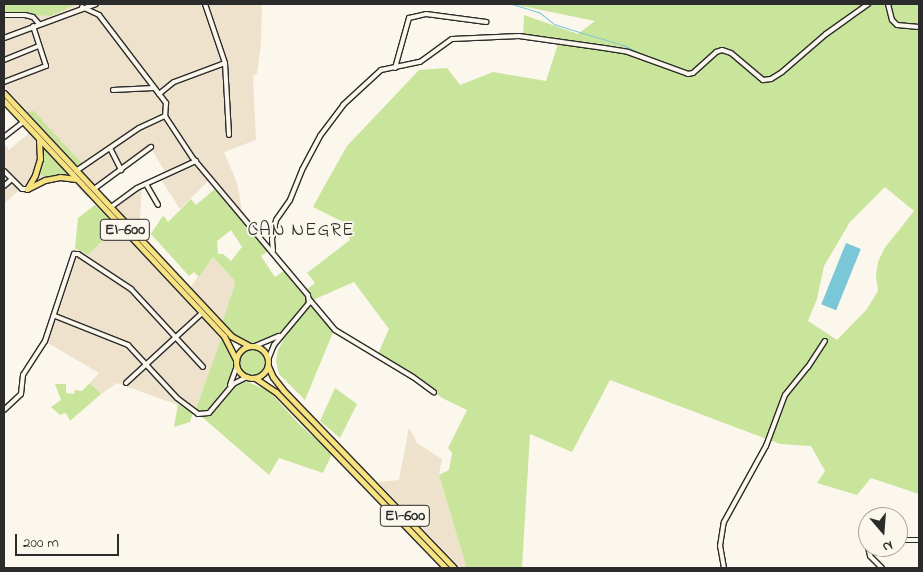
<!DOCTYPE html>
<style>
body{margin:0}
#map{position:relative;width:923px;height:572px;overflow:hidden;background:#fbf7ec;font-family:"Indie Flower",sans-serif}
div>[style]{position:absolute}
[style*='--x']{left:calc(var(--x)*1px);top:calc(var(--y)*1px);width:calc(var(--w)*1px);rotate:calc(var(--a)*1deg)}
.built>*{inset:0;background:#efe2cd}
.green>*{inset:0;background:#c9e49b}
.round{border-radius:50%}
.water>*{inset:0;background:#79c7d7;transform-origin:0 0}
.stream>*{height:1px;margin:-0.5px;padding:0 0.5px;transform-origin:0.5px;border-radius:0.5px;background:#79c7d7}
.roads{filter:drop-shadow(1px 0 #2b2b2b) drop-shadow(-1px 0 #2b2b2b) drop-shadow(0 1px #2b2b2b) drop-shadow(0 -1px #2b2b2b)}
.minor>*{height:4px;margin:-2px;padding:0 2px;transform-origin:2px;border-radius:2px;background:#fbf7ec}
.major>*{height:5px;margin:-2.5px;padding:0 2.5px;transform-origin:2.5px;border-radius:2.5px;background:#f6e281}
.major>.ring{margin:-2.5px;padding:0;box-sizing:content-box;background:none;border:5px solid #f6e281;border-radius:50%}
span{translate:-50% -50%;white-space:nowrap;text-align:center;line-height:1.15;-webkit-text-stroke:4px #fbf7ec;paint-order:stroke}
.shield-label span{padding:1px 4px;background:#fbf7ec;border:1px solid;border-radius:4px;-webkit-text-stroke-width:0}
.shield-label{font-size:16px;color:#2b2b2b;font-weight:700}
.neighbourhood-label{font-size:19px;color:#2b2b2b;letter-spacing:1px}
.frame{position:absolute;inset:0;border:5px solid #2b2b2b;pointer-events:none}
.north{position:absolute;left:858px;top:507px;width:50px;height:50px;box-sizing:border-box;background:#fbf7ec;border:1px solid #a8a59f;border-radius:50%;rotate:162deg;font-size:14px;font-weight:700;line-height:20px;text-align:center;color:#2b2b2b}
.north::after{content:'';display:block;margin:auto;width:18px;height:22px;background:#2b2b2b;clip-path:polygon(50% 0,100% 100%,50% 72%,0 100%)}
.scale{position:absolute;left:15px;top:534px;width:104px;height:22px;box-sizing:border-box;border:2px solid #2b2b2b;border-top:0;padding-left:6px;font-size:15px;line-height:18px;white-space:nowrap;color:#2b2b2b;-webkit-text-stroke:4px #fbf7ec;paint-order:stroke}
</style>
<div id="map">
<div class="built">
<div style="clip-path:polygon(77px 4px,262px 4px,261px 43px,257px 74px,253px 76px,256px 140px,224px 152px,237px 183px,242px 211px,237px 215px,209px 180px,180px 209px,160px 178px,165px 172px,152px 150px,87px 197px,75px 184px,67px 179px,59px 179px,44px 183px,24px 194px,19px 190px,4px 204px,4px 144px,9px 150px,29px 133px,14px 115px,19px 109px,27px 111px,4px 86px,4px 17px,28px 17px,27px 13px,51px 16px)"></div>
<div style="clip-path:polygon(142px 188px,139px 233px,115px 206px)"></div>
<div style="clip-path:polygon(117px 227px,221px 339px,195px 411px,117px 383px,101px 394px,90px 383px,99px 373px,46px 342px,62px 302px,75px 248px,88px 255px)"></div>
<div style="clip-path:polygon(212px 256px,234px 280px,235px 284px,222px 323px,190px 288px)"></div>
<div style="clip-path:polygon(409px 427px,417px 443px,442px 459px,439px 475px,466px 566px,464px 568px,461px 568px,378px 482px,399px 480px)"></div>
</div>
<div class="green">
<div style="clip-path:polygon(4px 4px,24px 5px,77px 4px,51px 16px,4px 14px)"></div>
<div style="clip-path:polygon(evenodd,512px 4px,919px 4px,919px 494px,871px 478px,857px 495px,817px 483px,825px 471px,811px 446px,780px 444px,610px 380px,572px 452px,530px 434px,522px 568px,464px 568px,466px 566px,439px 475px,449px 470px,452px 453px,448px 448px,467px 410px,442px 398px,412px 374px,378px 354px,389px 329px,354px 282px,313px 300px,307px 289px,315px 283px,307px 273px,350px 240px,345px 223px,313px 207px,325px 185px,347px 146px,419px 70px,447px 68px,460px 85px,493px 72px,546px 81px,559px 41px,523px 36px,524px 15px,578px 34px,595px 21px,512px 4px,885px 187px,914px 211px,884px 249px,878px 262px,876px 275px,878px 291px,867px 309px,837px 340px,808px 321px,817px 299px,824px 266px,850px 222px,885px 187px)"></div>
<div style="clip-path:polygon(34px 111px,62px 142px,82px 163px,78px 166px,28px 112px)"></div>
<div style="clip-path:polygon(42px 146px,71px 176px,50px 178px,40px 175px)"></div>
<div style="clip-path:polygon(evenodd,216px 188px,268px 251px,261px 256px,275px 277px,285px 270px,307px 296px,306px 302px,290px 324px,269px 340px,257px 344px,249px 343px,235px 336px,222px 323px,235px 284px,234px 280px,213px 257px,199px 277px,194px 272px,189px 276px,151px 234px,162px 217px,164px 216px,168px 222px,191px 199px,196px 205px,216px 188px,231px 230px,242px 247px,231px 261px,223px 254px,218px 254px,217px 241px,231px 230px)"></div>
<div style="clip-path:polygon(95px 205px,117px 227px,88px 255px,75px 248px,78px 218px)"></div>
<div style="clip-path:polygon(311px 303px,334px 330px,305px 400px,279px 374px,276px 361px,278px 350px,285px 337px)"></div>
<div style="clip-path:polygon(221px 339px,228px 348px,233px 360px,233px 370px,230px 382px,206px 412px,199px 413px,195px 411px)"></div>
<div class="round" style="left:239px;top:349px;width:26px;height:26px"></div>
<div style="clip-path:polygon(243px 380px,269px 391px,299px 424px,332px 454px,323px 473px,279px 458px,269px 475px,202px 417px,210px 416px,228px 392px)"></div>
<div style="clip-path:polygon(90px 383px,101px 394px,70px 421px,66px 413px,60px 415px,51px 407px,61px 400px,55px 384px,66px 384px,66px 393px,74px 394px,75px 390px,82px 391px)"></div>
<div style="clip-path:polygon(335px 388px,357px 404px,340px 438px,320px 421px)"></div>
<div style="clip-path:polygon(178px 404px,193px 413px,190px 422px,174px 427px)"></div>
</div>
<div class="water">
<div style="left:846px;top:243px;width:16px;height:66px;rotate:22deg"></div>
</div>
<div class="stream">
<div style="--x:497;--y:4;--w:11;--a:0"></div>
<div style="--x:512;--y:4;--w:28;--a:17"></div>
<div style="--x:539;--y:12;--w:19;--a:39"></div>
<div style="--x:554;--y:24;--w:13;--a:18"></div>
<div style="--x:566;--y:28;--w:59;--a:16.6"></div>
<div style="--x:623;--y:45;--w:34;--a:26"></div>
</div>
<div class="roads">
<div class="minor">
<div style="--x:205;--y:4;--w:62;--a:71.3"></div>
<div style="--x:888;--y:4;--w:16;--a:76"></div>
<div style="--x:892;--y:20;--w:7;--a:45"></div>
<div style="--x:897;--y:25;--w:22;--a:5"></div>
<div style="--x:82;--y:7;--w:19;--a:25"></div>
<div style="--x:99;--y:15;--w:111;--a:52.7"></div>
<div style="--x:166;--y:103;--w:13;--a:94"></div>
<div style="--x:165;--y:116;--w:49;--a:56.6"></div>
<div style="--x:192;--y:157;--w:180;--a:50"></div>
<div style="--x:308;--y:295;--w:8;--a:83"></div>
<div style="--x:309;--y:303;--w:55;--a:129.8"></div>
<div style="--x:274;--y:345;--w:16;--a:112"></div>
<div style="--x:4;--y:15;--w:21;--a:0"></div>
<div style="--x:25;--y:15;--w:8;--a:14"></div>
<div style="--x:33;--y:17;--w:9;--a:49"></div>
<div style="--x:4;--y:38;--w:98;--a:-20.3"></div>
<div style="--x:4;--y:60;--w:38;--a:-22"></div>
<div style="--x:395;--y:68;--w:52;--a:-74.4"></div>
<div style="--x:409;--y:18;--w:17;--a:-13"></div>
<div style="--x:426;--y:14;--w:61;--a:7.6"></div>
<div style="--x:4;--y:82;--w:45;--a:-20.9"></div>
<div style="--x:46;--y:66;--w:42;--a:-108"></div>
<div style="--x:113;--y:90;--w:41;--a:-2.8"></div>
<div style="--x:159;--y:94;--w:19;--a:-39"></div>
<div style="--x:174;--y:82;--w:54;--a:-20.4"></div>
<div style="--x:225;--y:63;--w:72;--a:86.8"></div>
<div style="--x:4;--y:137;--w:24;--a:-38"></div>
<div style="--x:110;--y:148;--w:25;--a:63"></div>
<div style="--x:4;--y:171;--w:25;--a:45"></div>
<div style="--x:22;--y:189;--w:5;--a:0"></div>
<div style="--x:76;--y:171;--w:76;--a:-34.3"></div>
<div style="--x:139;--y:128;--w:29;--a:-25"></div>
<div style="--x:146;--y:184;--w:24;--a:60"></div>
<div style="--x:4;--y:186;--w:9;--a:-41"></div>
<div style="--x:94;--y:189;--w:71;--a:-36.4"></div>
<div style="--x:111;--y:207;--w:32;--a:-36"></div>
<div style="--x:137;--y:188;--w:65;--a:-24.6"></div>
<div style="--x:273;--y:251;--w:12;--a:-95"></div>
<div style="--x:272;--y:239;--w:19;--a:-78"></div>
<div style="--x:276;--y:220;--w:24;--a:-55"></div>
<div style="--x:290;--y:200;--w:32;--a:-68"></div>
<div style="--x:302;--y:170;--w:38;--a:-62"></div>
<div style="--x:320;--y:136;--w:39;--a:-53"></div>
<div style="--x:343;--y:105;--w:52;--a:-42.6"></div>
<div style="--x:381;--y:70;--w:40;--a:-12"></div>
<div style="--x:420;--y:62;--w:39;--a:-36"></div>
<div style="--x:452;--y:39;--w:67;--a:-2.6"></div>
<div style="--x:519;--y:36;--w:86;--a:8"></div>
<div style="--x:604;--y:48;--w:24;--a:9"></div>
<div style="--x:628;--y:52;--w:64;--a:20.1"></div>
<div style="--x:688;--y:74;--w:5;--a:-11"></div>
<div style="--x:693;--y:73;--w:31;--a:-42"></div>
<div style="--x:716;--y:52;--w:6;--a:-18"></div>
<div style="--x:722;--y:50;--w:9;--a:18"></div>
<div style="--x:731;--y:53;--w:42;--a:40.2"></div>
<div style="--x:763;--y:80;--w:8;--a:-7"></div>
<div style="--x:771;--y:79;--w:13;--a:-32"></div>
<div style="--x:782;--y:72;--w:58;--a:-40.8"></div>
<div style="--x:826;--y:34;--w:52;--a:-35.5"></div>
<div style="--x:309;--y:299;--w:40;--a:50"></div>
<div style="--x:335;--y:330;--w:91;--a:31.1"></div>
<div style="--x:413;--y:377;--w:26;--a:36"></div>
<div style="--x:55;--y:316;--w:79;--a:21.7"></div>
<div style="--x:128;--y:345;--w:72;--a:47.2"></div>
<div style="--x:177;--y:398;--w:26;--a:37"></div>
<div style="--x:198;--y:414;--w:11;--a:-5"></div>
<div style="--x:209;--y:413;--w:38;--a:-50"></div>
<div style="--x:233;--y:384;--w:16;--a:-27"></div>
<div style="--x:255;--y:346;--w:26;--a:-23"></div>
<div style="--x:126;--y:383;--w:103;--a:-42.6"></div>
<div style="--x:230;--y:385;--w:20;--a:-70"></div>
<div style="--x:4;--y:410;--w:23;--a:-43"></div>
<div style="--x:21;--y:394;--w:19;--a:-84"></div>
<div style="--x:23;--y:375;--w:40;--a:-57.1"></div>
<div style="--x:45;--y:341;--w:92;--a:-71.6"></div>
<div style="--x:74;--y:254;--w:4;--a:0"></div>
<div style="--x:78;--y:254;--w:64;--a:33.4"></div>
<div style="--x:131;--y:289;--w:106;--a:47.3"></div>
<div style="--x:898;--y:540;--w:21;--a:0"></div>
<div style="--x:868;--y:547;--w:9;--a:77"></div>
<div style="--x:870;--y:556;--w:17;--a:45"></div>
<div style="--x:724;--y:568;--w:22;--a:-100"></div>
<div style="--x:720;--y:546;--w:24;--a:-81"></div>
<div style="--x:724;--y:522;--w:87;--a:-61.1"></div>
<div style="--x:766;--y:446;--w:54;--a:-69.6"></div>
<div style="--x:785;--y:395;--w:36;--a:-51"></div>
<div style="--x:808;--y:367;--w:31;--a:-57"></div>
</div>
<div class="major">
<div style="--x:4;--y:93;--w:333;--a:46.9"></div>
<div style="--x:231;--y:336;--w:21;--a:28"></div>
<div style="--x:4;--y:101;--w:322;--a:46.9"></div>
<div style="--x:224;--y:336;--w:27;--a:63"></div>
<div style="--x:27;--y:189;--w:16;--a:-60"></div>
<div style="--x:35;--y:175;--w:17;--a:-73"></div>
<div style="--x:40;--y:159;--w:19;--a:-93"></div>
<div style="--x:27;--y:189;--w:20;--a:-27"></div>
<div style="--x:45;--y:180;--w:15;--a:-11"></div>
<div style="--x:60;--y:177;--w:16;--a:7"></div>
<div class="ring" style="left:236px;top:346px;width:27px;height:27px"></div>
<div style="--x:268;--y:366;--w:12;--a:66"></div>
<div style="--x:273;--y:377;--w:16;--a:52"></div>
<div style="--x:283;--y:390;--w:247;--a:46.1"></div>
<div style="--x:255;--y:378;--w:25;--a:34"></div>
<div style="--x:276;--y:392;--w:245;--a:46"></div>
</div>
</div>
<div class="shield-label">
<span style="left:125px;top:230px">EI-600</span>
<span style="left:405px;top:516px">EI-600</span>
</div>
<div class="neighbourhood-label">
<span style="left:301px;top:231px">CAN NEGRE</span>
</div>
<div class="frame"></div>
<div class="north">N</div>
<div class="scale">200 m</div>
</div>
